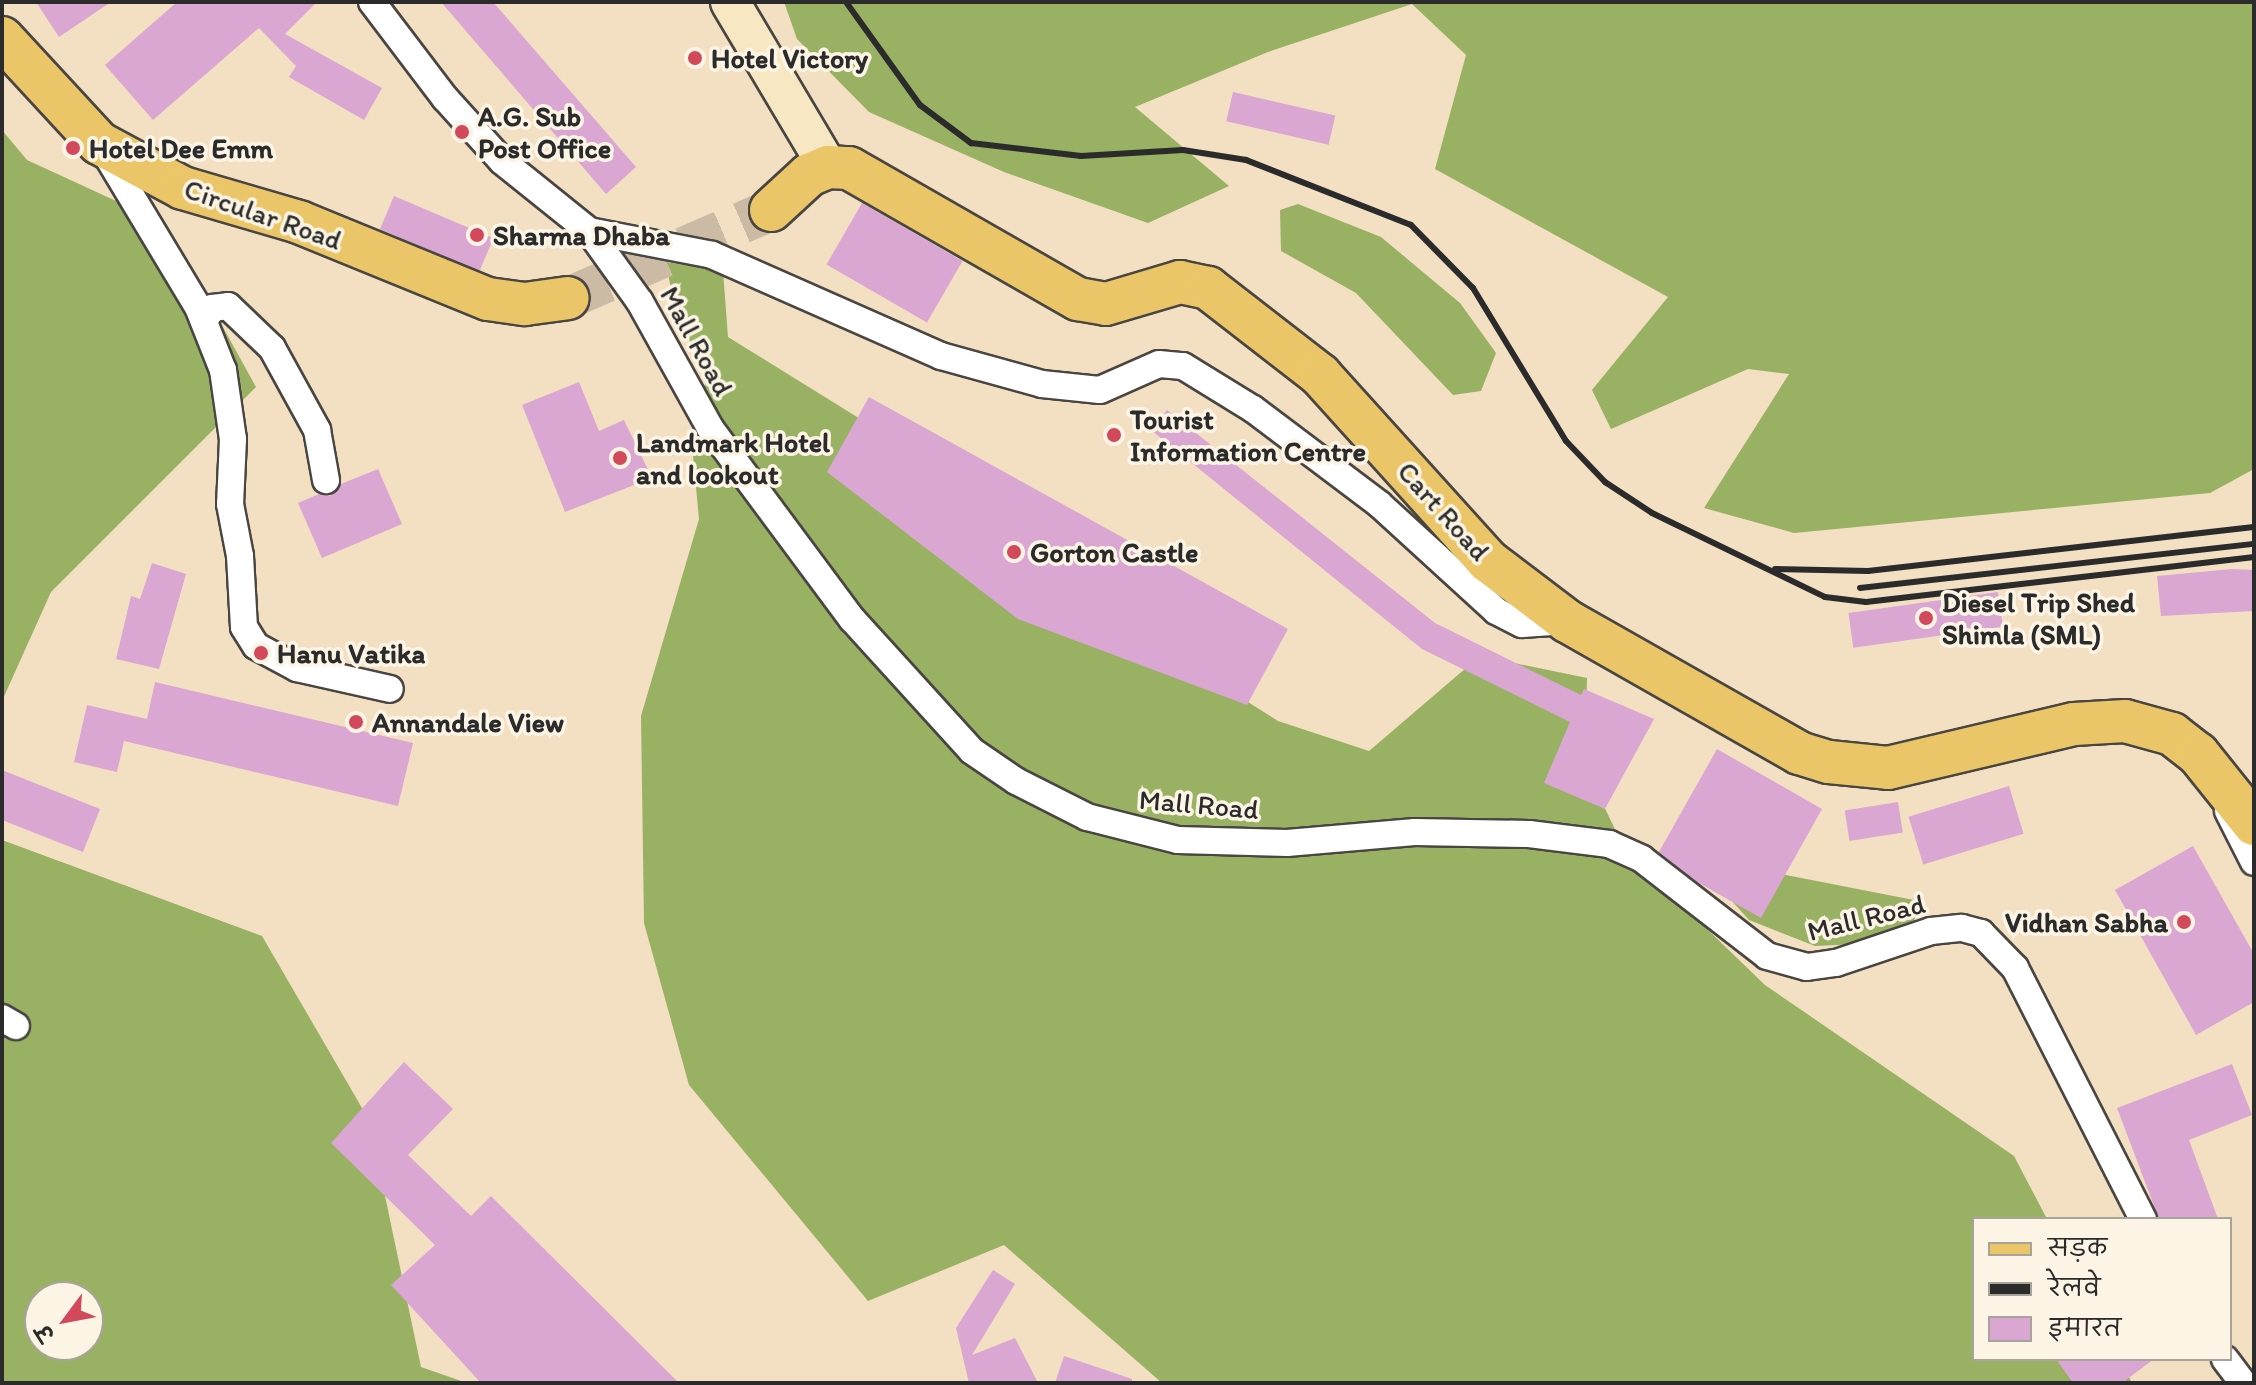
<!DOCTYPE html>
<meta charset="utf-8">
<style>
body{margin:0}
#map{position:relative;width:2256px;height:1385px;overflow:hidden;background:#f3dfc2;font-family:Itim,"Playpen Sans Deva",sans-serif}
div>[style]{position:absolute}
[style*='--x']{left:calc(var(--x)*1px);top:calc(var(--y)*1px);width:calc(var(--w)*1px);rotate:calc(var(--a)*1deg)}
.forest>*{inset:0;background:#99b162}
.building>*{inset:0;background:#daa7d3;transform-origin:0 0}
.primary-tunnel>*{height:42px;margin-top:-21px;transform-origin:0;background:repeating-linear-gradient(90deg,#cbbba4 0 42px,transparent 0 63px)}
.roads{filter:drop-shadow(2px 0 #494642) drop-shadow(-2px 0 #494642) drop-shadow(0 2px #494642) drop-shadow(0 -2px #494642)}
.street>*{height:26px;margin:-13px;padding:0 13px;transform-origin:13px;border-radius:13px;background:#fff}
.secondary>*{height:38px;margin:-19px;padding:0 19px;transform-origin:19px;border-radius:19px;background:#f7e8c3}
.primary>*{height:42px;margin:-21px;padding:0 21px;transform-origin:21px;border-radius:21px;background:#ebc669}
.rail>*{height:6px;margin:-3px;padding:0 3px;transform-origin:3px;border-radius:3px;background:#2b2b2b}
.dots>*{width:22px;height:22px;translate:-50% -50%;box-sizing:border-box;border:4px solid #fcf5e5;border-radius:50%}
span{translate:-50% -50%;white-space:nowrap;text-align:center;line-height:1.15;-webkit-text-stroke:7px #fcf5e5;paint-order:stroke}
.poi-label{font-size:28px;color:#2b2b2b;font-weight:700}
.left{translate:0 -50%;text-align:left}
.right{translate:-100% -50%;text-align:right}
.street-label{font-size:28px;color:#2b2b2b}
.frame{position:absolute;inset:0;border:4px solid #2b2b2b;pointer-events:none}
.legend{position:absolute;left:1972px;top:1217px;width:260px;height:144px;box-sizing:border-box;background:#fcf5e5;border:2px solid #a8a49b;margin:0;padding:10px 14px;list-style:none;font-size:24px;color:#2b2b2b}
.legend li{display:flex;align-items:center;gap:16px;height:40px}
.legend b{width:40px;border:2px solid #a8a49b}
.north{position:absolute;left:24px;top:1281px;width:80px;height:80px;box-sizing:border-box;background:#fcf5e5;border:2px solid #a8a49b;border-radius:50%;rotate:238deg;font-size:22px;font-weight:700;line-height:32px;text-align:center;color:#2b2b2b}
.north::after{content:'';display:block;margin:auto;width:28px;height:36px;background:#d1495b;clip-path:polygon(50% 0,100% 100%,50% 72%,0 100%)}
</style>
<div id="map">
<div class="forest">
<div style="clip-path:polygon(784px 2px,2254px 2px,2254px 469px,2210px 493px,1794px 533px,1704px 508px,1789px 374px,1748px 369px,1611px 429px,1592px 390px,1668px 297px,1435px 169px,1466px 55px,1412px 4px,1268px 52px,1135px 107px,1229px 186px,1148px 223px,1004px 172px,869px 112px,797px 39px)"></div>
<div style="clip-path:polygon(2px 130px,27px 160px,166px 224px,256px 387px,51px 592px,2px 701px)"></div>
<div style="clip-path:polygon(1298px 204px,1381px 237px,1460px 303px,1496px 353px,1481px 391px,1453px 395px,1356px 293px,1281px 251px,1280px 210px)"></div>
<div style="clip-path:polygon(666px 262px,723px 271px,728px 337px,878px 430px,1105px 611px,1278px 721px,1369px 751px,1480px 656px,1587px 678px,1585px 767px,1625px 850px,1765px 985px,2014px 1156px,2047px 1219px,1974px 1219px,1974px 1359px,2120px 1359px,2132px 1383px,1162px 1383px,1004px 1245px,868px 1301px,689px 1085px,644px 923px,641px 716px,699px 519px,692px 445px,707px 375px,675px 311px)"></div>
<div style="clip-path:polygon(evenodd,2px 840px,262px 936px,369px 1120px,421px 1367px,467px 1383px,2px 1383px,2px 840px,40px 1297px,88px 1297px,88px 1345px,40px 1345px,40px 1297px)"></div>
<div style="clip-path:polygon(1705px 871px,1776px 873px,1914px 900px,1917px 915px,1901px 942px,1815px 946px,1749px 920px)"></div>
</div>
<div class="building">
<div style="clip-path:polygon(36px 2px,111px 2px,59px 37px)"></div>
<div style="clip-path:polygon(177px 2px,317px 2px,285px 34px,382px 88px,364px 120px,289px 77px,296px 66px,259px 28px,153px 120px,105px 65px)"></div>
<div style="clip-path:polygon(441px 2px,493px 2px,636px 167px,606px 194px)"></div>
<div style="left:1233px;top:92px;width:105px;height:30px;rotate:13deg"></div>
<div style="left:394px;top:196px;width:108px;height:36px;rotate:23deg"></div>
<div style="left:862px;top:203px;width:116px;height:71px;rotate:30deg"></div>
<div style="clip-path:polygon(579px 382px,599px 431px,624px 420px,652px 478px,565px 512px,522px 405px)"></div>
<div style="clip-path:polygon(869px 397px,1288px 629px,1247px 705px,1018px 619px,827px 472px)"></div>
<div style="clip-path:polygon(1167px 410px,1435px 623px,1581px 695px,1584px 689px,1654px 719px,1605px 809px,1544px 783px,1570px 722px,1422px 649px,1151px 430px)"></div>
<div style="clip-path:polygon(378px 469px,402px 524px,322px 558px,298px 503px,319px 494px,330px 496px,341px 484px)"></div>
<div style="clip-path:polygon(152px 563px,186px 574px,159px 669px,116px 659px,131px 596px,140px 599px)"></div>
<div style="clip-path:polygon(2232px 569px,2254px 570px,2254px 611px,2161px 616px,2157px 576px)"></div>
<div style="left:1998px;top:592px;width:35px;height:151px;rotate:82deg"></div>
<div style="clip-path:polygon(155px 682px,413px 743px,398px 806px,124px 741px,117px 772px,74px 762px,87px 705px,147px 719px)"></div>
<div style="clip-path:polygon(1717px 749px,1822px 809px,1761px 918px,1697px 882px,1659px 852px)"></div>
<div style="clip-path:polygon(2px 770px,100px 809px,83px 852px,2px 820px)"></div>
<div style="left:2009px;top:786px;width:50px;height:105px;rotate:73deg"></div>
<div style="left:1898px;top:802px;width:31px;height:54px;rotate:81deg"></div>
<div style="clip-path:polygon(2193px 846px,2254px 954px,2254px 1002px,2196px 1035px,2115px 890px)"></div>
<div style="clip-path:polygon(404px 1062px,453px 1109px,408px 1155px,471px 1216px,491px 1196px,679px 1383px,481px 1383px,391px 1285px,435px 1245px,331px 1143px)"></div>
<div style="clip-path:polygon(2232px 1064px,2252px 1115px,2189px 1140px,2218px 1219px,2159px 1219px,2117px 1108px)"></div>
<div style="clip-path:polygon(993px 1270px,1015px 1284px,972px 1355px,1015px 1338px,1038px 1383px,969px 1383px,956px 1328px)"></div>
<div style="clip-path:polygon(1064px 1356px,1132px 1379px,1132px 1383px,1055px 1383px)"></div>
<div style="clip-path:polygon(2056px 1359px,2154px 1359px,2122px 1383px,2073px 1383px)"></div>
</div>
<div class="primary-tunnel">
<div style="--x:568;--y:298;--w:221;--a:-23.4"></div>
</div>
<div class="roads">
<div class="street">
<div style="--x:372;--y:2;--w:121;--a:52.8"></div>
<div style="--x:445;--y:98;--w:85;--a:47.9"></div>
<div style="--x:502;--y:161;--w:112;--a:38.8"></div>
<div style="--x:589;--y:231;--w:87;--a:54.3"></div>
<div style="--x:640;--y:302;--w:144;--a:60.9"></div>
<div style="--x:710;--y:428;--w:238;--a:53.4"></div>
<div style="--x:852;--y:619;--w:178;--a:47.7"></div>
<div style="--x:972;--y:751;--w:53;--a:34.3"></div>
<div style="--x:1016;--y:781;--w:80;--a:26.9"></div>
<div style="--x:1087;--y:817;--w:94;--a:14.2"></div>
<div style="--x:1178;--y:840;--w:109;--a:1.6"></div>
<div style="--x:1287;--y:843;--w:128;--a:-4.9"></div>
<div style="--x:1415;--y:832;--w:114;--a:1"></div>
<div style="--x:1529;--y:834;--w:81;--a:7.1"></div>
<div style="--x:1609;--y:844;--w:36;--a:24"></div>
<div style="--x:1642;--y:859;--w:158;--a:37.8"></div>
<div style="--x:1767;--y:956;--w:41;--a:15.4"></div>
<div style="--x:1807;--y:967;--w:29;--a:-8"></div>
<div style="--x:1836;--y:963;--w:100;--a:-18.6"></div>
<div style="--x:1931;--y:931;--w:31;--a:-6"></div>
<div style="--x:1962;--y:928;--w:20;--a:15"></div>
<div style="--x:1981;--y:933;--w:49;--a:45.8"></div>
<div style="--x:2015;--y:968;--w:282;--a:63"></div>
<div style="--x:103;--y:149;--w:184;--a:59"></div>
<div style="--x:198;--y:307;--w:68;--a:68.4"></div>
<div style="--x:223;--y:370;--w:70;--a:81.8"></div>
<div style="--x:233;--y:439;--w:65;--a:92.6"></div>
<div style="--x:230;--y:504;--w:53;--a:79.1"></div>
<div style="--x:240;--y:556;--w:71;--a:86.8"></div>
<div style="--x:244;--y:627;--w:22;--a:58"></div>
<div style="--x:256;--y:646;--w:47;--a:28.2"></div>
<div style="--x:297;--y:668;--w:95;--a:12.7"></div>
<div style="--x:589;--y:231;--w:125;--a:11"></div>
<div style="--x:712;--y:255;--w:250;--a:23.8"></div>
<div style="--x:941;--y:356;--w:105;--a:15.5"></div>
<div style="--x:1042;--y:384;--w:58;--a:5.9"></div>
<div style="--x:1100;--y:390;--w:64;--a:-23.8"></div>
<div style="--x:1159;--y:364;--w:24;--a:5"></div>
<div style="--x:1183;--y:366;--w:82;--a:31.6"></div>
<div style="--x:1253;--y:409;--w:158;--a:37"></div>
<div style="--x:1379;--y:504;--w:159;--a:42.4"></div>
<div style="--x:1496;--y:611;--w:29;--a:27"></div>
<div style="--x:1522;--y:624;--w:45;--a:-3.8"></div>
<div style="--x:204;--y:321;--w:15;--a:-58"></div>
<div style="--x:212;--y:308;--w:16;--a:-7"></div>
<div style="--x:228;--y:306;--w:61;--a:43.7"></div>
<div style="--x:272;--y:348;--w:94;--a:61.2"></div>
<div style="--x:317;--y:430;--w:51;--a:79.8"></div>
<div style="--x:2228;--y:811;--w:57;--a:63"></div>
<div style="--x:2;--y:1018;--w:16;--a:30"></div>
<div style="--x:2225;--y:1359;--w:30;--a:53"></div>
</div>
<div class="secondary">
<div style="--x:730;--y:2;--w:192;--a:59.3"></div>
</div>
<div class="primary">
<div style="--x:2;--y:38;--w:143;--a:47.3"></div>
<div style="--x:99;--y:143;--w:95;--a:28.2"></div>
<div style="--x:183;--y:188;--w:121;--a:16.3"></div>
<div style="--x:299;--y:222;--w:204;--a:22.2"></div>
<div style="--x:488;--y:299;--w:37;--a:8"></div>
<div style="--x:525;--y:304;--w:43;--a:-7.9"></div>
<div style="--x:771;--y:210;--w:52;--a:-42.6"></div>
<div style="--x:809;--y:175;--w:21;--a:-23"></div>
<div style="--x:828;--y:167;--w:21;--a:3"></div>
<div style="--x:849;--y:168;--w:264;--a:29.8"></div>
<div style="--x:1078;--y:299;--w:28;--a:10"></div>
<div style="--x:1106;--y:304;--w:77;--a:-16.6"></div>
<div style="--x:1180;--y:282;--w:29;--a:12"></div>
<div style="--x:1208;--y:288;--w:142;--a:37.8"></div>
<div style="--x:1320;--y:375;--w:251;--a:47.9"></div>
<div style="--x:1488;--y:561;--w:99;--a:37.2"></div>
<div style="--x:1567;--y:621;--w:267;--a:29.6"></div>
<div style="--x:1799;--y:753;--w:31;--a:17"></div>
<div style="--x:1829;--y:762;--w:59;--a:5.8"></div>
<div style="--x:1888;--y:768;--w:191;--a:-13.3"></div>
<div style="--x:2074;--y:724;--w:51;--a:-3.4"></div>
<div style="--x:2125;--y:721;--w:49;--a:15.5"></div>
<div style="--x:2172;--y:734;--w:33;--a:38"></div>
<div style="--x:2198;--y:754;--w:90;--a:51.3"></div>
</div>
</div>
<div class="rail">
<div style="--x:846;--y:2;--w:127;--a:54.3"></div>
<div style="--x:920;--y:105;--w:64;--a:36.7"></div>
<div style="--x:971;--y:143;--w:111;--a:6.7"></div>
<div style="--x:1081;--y:156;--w:102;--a:-3.4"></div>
<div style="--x:1183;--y:150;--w:64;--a:9"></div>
<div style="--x:1246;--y:160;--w:177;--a:21.5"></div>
<div style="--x:1411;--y:225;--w:88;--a:45.5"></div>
<div style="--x:1473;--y:288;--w:179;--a:58.7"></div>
<div style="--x:1566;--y:441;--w:57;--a:46.4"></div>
<div style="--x:1605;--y:482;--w:56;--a:33.4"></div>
<div style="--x:1652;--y:513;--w:192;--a:25.9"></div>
<div style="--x:1825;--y:597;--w:41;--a:7"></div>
<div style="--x:1866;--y:602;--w:391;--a:-6.6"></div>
<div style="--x:1775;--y:569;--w:93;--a:1.2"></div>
<div style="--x:1868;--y:571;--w:388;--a:-6.5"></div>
<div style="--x:1860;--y:588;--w:396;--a:-6.4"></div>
</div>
<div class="dots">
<div style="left:695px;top:58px;background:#d1495b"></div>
<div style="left:462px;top:132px;background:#d1495b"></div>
<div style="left:73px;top:148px;background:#d1495b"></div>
<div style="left:477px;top:235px;background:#d1495b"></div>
<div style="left:1114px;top:435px;background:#d1495b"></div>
<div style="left:620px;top:458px;background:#d1495b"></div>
<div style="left:1014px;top:552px;background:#d1495b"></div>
<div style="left:1926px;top:618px;background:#d1495b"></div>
<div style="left:261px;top:653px;background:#d1495b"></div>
<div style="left:356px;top:722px;background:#d1495b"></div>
<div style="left:2184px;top:922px;background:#d1495b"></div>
</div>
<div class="poi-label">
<span class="left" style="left:711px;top:58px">Hotel Victory</span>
<span class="left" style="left:478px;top:132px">A.G. Sub<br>Post Office</span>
<span class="left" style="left:89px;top:148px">Hotel Dee Emm</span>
<span class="left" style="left:493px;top:235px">Sharma Dhaba</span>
<span class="left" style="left:1130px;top:435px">Tourist<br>Information Centre</span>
<span class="left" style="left:636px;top:458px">Landmark Hotel<br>and lookout</span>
<span class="left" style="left:1030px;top:552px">Gorton Castle</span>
<span class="left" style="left:1942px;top:618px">Diesel Trip Shed<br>Shimla (SML)</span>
<span class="left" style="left:277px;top:653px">Hanu Vatika</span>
<span class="left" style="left:372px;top:722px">Annandale View</span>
<span class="right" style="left:2168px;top:922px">Vidhan Sabha</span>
</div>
<div class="street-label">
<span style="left:263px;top:214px;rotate:19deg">Circular Road</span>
<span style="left:697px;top:341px;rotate:61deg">Mall Road</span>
<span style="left:1444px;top:511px;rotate:48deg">Cart Road</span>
<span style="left:1199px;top:804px;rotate:5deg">Mall Road</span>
<span style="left:1866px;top:917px;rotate:-14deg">Mall Road</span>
</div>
<div class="frame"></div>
<ul class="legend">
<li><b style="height:10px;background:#ebc669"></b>सड़क</li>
<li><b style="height:10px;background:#2b2b2b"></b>रेलवे</li>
<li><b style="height:22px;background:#daa7d3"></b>इमारत</li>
</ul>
<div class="north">उ</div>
</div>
